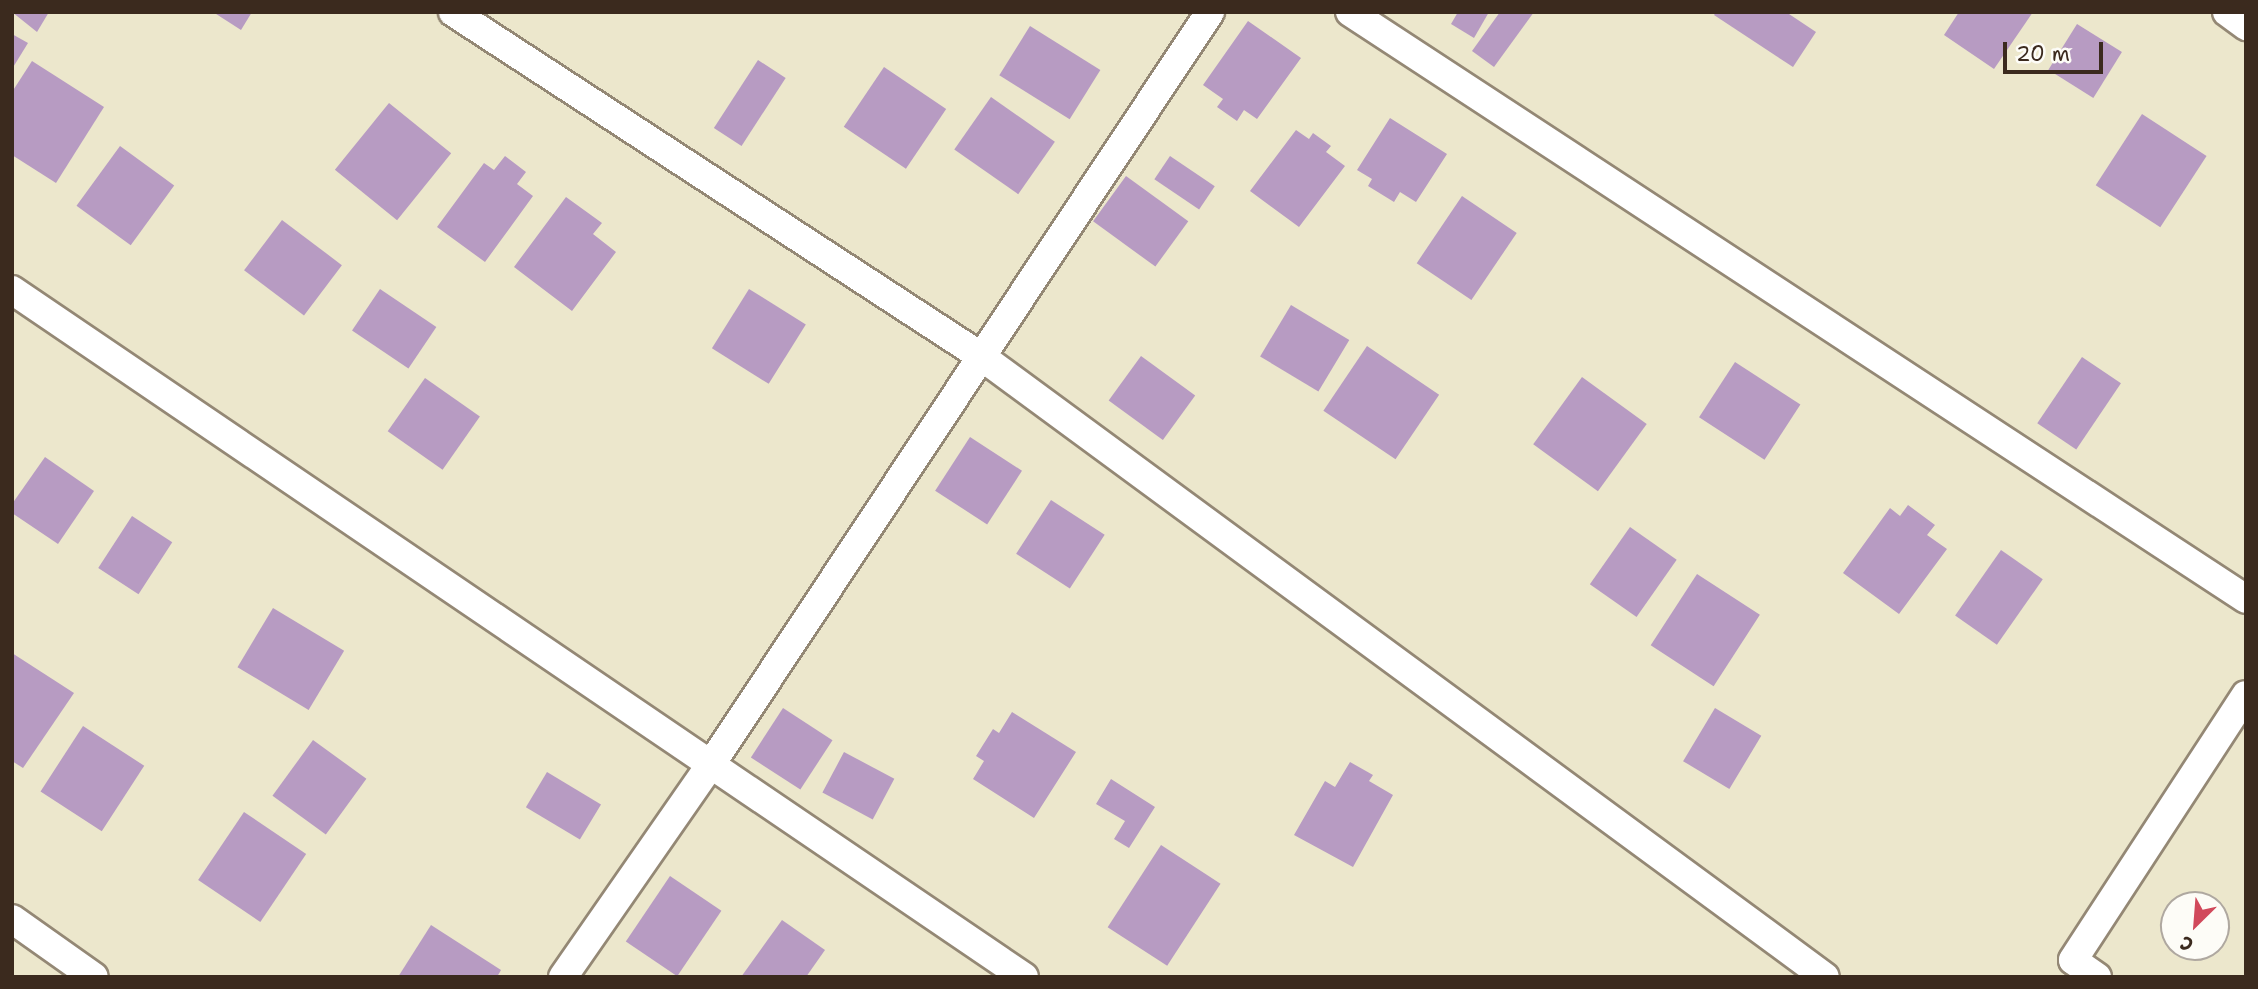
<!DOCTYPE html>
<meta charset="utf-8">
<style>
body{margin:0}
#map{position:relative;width:2258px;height:989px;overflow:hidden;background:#ece7cc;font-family:"Shantell Sans",sans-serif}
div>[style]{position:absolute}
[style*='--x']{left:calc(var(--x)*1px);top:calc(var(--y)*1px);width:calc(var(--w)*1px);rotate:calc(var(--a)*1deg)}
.building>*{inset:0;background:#b79bc2;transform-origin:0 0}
.roads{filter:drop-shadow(2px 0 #948875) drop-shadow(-2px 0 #948875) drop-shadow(0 2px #948875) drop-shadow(0 -2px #948875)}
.street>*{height:28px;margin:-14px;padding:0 14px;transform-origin:14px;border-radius:14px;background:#fff}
span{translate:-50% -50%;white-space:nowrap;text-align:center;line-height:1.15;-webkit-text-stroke:5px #fdfcf7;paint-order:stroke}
.frame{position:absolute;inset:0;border:14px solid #3b2a1e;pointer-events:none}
.north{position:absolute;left:2160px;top:891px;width:70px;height:70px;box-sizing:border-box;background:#fdfcf7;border:2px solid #afa8a0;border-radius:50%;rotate:205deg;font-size:19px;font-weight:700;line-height:28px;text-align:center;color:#3b2a1e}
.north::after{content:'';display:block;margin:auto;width:24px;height:32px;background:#d1495b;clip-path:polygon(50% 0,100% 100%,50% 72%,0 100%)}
.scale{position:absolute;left:2003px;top:42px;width:100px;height:32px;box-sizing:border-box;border:4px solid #3b2a1e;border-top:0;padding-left:9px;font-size:21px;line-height:24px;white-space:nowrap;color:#3b2a1e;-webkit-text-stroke:5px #fdfcf7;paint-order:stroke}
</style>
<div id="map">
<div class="building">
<div style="clip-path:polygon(12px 12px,49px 12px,37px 32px)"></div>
<div style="clip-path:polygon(213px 12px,252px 12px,241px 30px)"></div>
<div style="clip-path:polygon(1458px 12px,1489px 12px,1474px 38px,1451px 24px)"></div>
<div style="clip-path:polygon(1500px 12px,1534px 12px,1494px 67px,1472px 51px)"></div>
<div style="clip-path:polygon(1716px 12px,1786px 12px,1816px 32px,1793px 67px,1714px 15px)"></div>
<div style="clip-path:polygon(1959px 12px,2033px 12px,1994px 69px,1944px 35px)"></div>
<div style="clip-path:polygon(1248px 21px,1301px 58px,1257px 119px,1244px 110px,1237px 121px,1217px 107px,1223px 99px,1203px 85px)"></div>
<div style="left:2077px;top:24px;width:53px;height:54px;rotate:32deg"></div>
<div style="left:1030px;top:26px;width:83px;height:58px;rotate:32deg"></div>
<div style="clip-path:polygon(12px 34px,28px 43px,12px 69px)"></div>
<div style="left:758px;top:60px;width:33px;height:81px;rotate:33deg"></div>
<div style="clip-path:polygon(32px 61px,104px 107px,56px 183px,12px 155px,12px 92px)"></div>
<div style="left:884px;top:67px;width:75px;height:72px;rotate:34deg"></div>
<div style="left:991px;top:97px;width:78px;height:64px;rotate:35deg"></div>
<div style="left:389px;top:103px;width:80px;height:86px;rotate:39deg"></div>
<div style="left:2142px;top:114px;width:77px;height:85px;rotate:33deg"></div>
<div style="clip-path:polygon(1390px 118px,1447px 154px,1416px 202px,1400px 192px,1394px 202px,1368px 186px,1372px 179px,1357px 170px)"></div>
<div style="clip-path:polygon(1296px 130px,1309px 139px,1313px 133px,1331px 146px,1326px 152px,1345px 166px,1299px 227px,1250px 191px)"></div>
<div style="left:120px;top:146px;width:67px;height:74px;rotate:36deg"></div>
<div style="clip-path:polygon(505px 156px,526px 172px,517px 184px,533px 196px,485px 262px,437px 227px,484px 163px,494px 170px)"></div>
<div style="left:1170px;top:156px;width:54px;height:28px;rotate:34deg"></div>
<div style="left:1126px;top:176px;width:77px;height:56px;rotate:36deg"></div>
<div style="left:1462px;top:196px;width:66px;height:81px;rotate:34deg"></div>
<div style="clip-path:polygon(566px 197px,602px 223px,593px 234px,616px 252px,572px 311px,514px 267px)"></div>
<div style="left:282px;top:220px;width:75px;height:63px;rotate:37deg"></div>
<div style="left:380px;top:289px;width:68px;height:50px;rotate:34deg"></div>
<div style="left:749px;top:289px;width:67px;height:70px;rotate:32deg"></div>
<div style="left:1291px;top:305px;width:68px;height:60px;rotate:31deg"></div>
<div style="left:1367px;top:346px;width:87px;height:78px;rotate:34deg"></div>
<div style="left:1141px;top:356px;width:67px;height:55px;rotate:36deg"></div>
<div style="left:2082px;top:357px;width:47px;height:80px;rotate:34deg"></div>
<div style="left:1735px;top:362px;width:78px;height:66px;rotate:33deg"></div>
<div style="left:1582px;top:377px;width:80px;height:83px;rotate:36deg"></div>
<div style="left:425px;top:378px;width:67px;height:65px;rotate:35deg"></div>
<div style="left:970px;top:437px;width:62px;height:64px;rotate:33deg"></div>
<div style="clip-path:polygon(45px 457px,94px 491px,58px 544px,12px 513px,12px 504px)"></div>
<div style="left:1051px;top:500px;width:64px;height:64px;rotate:33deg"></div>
<div style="clip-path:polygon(1908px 505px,1935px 525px,1927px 535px,1947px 549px,1899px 614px,1843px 573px,1890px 508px,1900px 516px)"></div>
<div style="left:132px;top:516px;width:48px;height:62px;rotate:33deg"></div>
<div style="left:1630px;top:527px;width:57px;height:70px;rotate:35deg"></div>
<div style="left:2001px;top:550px;width:51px;height:80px;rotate:35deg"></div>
<div style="left:1697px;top:574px;width:75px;height:85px;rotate:33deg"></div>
<div style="left:273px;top:608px;width:83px;height:69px;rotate:31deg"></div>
<div style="clip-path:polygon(12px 653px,74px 693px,23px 768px,12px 761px)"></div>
<div style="left:783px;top:708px;width:59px;height:59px;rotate:33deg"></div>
<div style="left:1715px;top:708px;width:54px;height:62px;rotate:31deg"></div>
<div style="clip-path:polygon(1012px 712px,1076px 752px,1034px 818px,973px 779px,984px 761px,976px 756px,993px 729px,999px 733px)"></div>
<div style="left:83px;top:726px;width:73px;height:78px;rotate:33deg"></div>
<div style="left:313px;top:740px;width:66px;height:69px;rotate:36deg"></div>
<div style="left:844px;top:752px;width:57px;height:46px;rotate:28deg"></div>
<div style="clip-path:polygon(1350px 762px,1373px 775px,1369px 781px,1393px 795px,1353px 867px,1294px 835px,1325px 781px,1335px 787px)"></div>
<div style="left:547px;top:772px;width:63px;height:41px;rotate:31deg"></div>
<div style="clip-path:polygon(1111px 779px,1155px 807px,1129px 848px,1114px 839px,1125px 821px,1096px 804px)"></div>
<div style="left:244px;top:812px;width:75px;height:82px;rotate:34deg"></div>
<div style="left:1161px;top:845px;width:71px;height:98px;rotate:33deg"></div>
<div style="left:670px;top:876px;width:62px;height:79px;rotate:34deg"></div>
<div style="clip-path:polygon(782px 920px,825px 950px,806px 977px,741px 977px)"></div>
<div style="clip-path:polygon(431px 925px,501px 970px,497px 977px,398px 977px)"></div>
</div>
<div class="roads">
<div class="street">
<div style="--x:453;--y:12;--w:632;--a:33.11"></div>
<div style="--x:982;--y:357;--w:1046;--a:36.33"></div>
<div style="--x:1350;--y:12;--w:1071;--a:33.23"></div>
<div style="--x:2227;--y:12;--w:24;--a:36"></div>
<div style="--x:12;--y:290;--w:1223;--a:34.17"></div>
<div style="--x:12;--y:919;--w:100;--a:35.3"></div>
<div style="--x:563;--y:977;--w:261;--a:-55.2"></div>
<div style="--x:712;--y:763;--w:901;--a:-56.45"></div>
<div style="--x:2097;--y:977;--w:29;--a:-145"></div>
<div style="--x:2073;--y:960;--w:316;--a:-56.9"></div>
</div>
</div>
<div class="frame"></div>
<div class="north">С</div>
<div class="scale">20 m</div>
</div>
